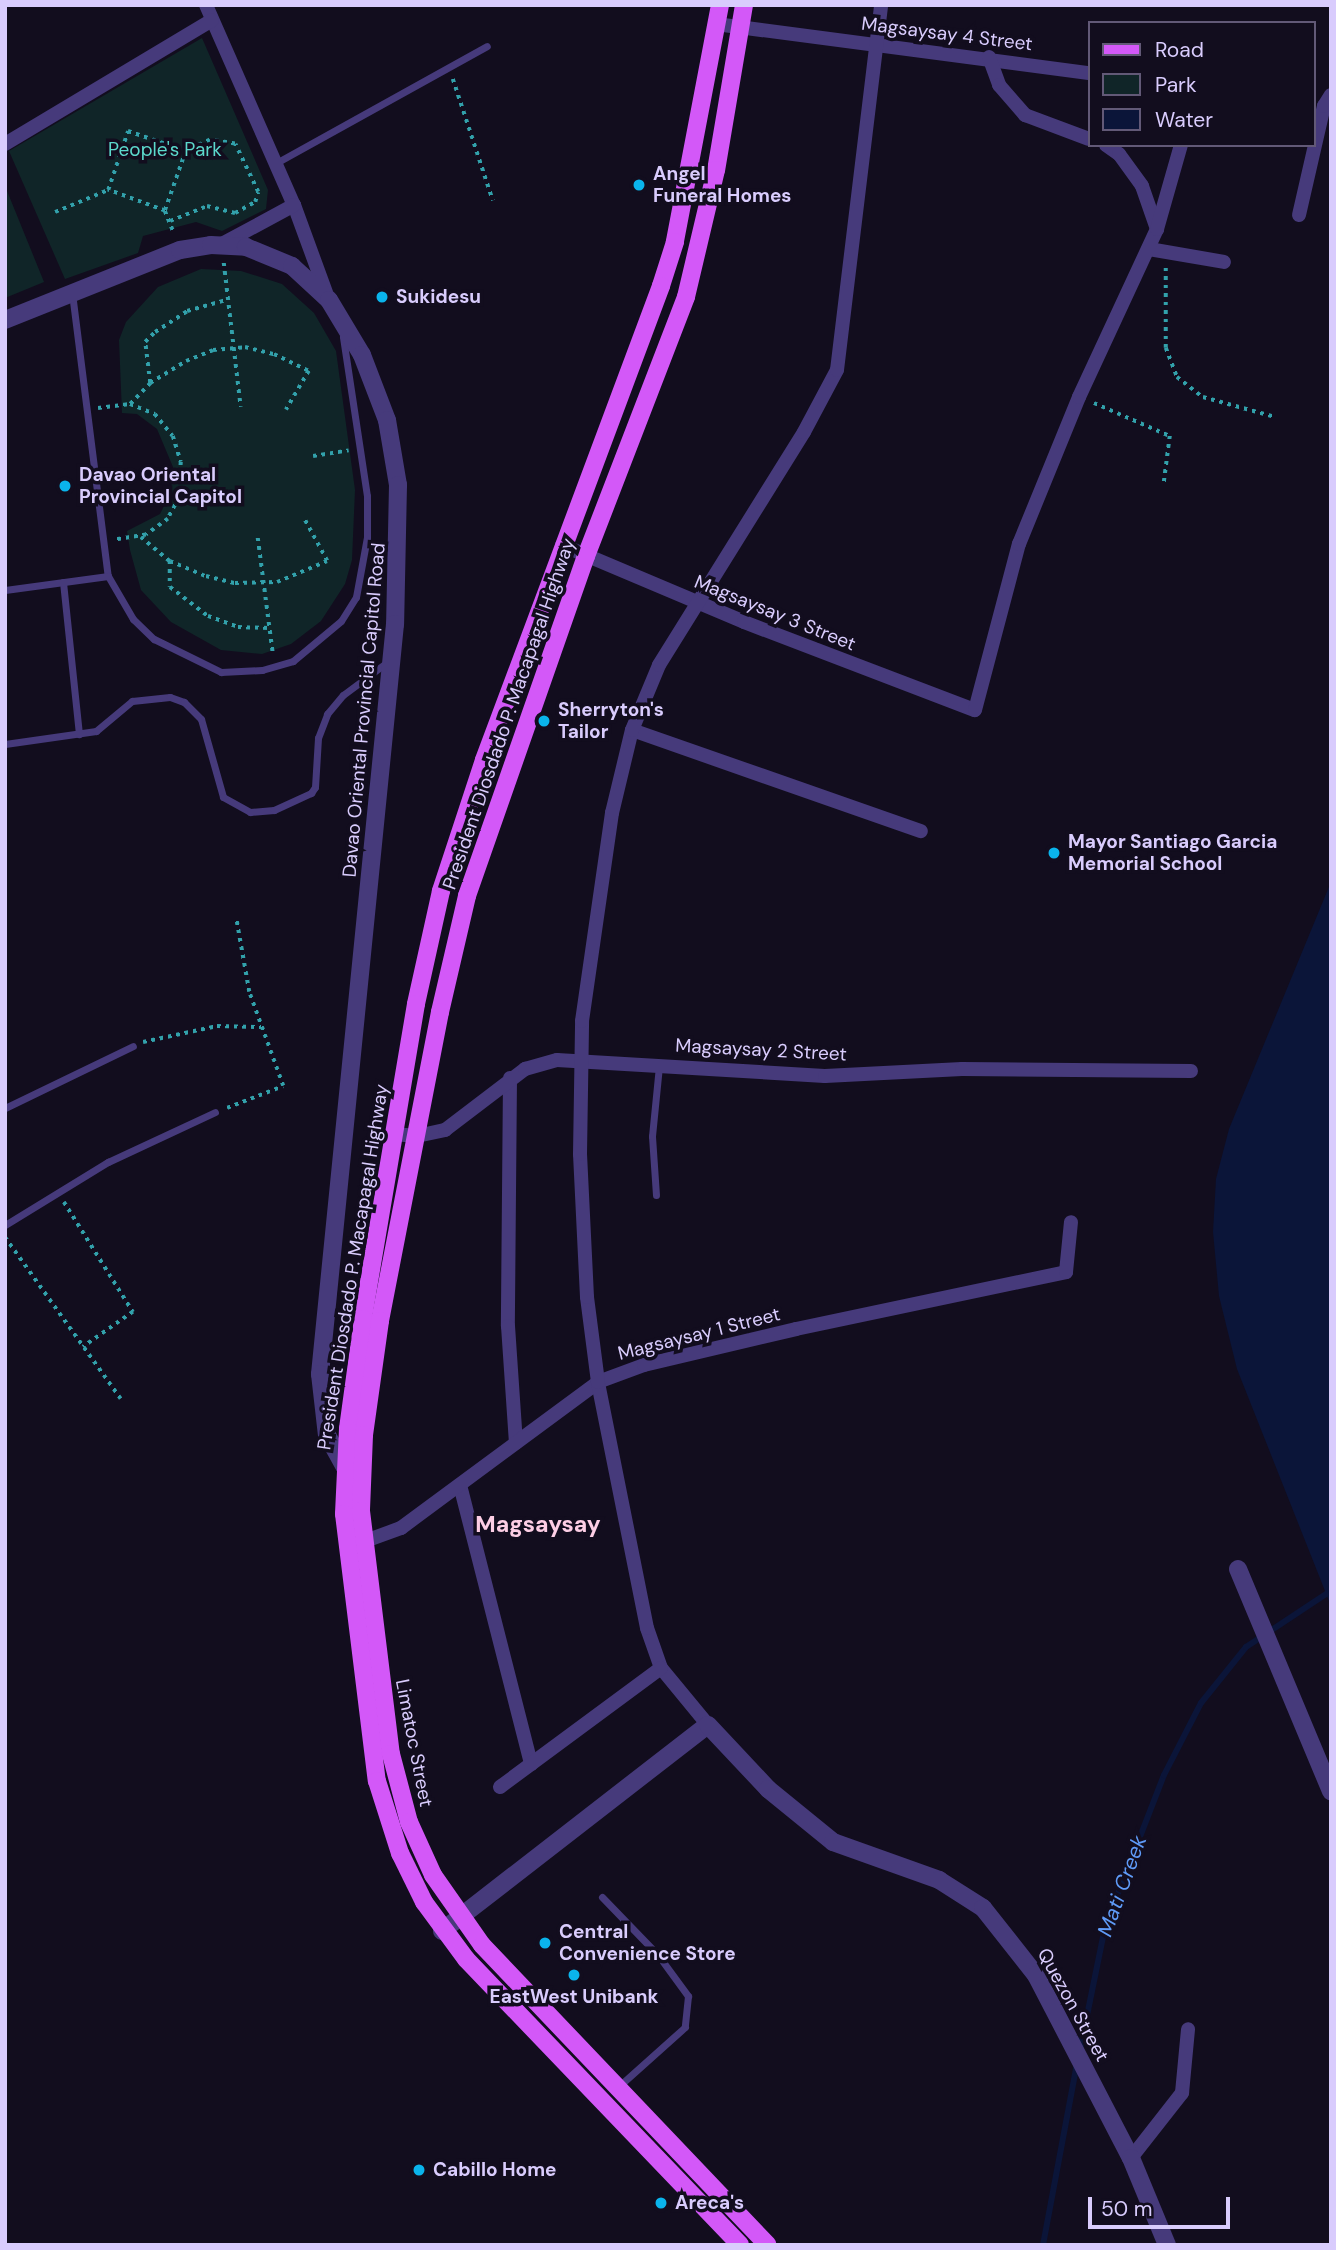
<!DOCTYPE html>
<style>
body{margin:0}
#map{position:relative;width:1336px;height:2250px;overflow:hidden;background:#120d1e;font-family:"DM Sans",sans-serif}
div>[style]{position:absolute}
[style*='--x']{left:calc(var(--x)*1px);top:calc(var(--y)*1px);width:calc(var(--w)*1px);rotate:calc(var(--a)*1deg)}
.green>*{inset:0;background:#102528}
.water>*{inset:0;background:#0b1539}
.stream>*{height:6px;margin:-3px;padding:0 3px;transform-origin:3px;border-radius:3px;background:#0b1539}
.path>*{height:3.5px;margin-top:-1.75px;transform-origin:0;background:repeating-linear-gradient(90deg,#32a1ab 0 3.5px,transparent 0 8.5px)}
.service>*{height:7px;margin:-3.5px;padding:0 3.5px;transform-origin:3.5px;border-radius:3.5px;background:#463a7b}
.minor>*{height:14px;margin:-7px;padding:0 7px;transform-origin:7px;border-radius:7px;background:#463a7b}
.tertiary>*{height:18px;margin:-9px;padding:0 9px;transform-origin:9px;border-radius:9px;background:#463a7b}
.primary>*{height:18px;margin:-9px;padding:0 9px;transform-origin:9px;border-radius:9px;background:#d358f8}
.dots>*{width:19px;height:19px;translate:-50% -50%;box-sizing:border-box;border:4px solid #120d1e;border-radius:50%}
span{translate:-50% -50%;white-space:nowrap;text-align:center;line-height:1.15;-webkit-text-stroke:7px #120d1e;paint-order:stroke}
.street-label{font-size:19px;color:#d9ccfd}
.park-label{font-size:19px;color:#5cd9cc}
.poi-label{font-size:19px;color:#d9ccfd;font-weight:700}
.left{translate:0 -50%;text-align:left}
.water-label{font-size:21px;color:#5f9bf8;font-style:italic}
.quarter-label{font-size:23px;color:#fdcee5;font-weight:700}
.frame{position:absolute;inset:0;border:7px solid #d9ccfd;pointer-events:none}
.legend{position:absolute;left:1088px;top:21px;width:228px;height:126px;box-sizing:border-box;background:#120d1e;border:2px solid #625977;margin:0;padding:9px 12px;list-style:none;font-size:21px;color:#d9ccfd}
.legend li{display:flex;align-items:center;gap:14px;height:35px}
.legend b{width:35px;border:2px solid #625977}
.scale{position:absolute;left:1088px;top:2197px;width:142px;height:32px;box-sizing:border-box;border:4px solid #d9ccfd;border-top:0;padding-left:9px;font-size:21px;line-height:24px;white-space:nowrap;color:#d9ccfd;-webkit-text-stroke:5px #120d1e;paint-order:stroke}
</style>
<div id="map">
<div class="green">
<div style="clip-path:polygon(202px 38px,268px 190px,266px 209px,222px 231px,196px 222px,143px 236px,138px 253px,65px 279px,9px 151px)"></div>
<div style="clip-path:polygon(5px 186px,44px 282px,5px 298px)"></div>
<div style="clip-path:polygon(201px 269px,241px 271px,282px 284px,314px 313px,336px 351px,355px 490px,352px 560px,345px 584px,321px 621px,291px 644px,262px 654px,221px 650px,171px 622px,141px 590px,130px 550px,127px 531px,160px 514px,171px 492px,173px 467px,157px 429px,137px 414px,122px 413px,119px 340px,126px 322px,158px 287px)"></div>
</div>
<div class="water">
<div style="clip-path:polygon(1331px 882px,1331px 1606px,1237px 1369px,1219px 1296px,1213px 1232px,1216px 1179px,1229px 1129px)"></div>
</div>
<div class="stream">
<div style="--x:1080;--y:2050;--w:126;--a:-78.5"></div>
<div style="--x:1105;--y:1927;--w:163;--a:-68.8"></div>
<div style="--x:1164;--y:1775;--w:81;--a:-62.8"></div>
<div style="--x:1201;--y:1703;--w:72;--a:-51.2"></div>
<div style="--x:1246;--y:1647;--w:96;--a:-33.5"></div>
<div style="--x:1043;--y:2245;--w:184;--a:-79.4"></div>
</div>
<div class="path">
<div style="--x:453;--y:79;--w:128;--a:71.8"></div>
<div style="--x:165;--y:211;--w:61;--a:-159.8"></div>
<div style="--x:108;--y:190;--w:62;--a:-71.3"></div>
<div style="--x:128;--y:131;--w:61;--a:19"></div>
<div style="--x:186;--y:151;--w:64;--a:109.3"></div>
<div style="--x:165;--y:211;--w:24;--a:68"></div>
<div style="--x:55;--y:212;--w:57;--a:-22.5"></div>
<div style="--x:170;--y:221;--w:40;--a:-22"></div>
<div style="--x:207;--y:206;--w:29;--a:14"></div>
<div style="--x:235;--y:213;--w:23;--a:-29"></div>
<div style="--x:255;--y:202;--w:10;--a:-73"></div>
<div style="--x:258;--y:192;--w:53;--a:-115.6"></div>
<div style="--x:235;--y:144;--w:25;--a:-171"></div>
<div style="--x:210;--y:140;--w:26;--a:155"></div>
<div style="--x:224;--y:263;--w:145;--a:83.3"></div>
<div style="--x:1166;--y:268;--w:80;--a:90"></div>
<div style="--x:1166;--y:348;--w:31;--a:69"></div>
<div style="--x:1177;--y:377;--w:33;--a:38"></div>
<div style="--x:1203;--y:397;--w:75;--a:15.5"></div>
<div style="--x:150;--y:383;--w:41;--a:-97"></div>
<div style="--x:145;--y:342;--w:14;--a:-45"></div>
<div style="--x:155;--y:332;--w:38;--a:-33"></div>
<div style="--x:187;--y:311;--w:41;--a:-15.8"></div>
<div style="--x:1094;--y:403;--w:83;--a:23.5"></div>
<div style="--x:1170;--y:436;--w:47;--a:97.3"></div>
<div style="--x:130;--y:404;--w:29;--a:-46"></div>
<div style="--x:150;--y:383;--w:42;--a:-31.4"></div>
<div style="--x:186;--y:361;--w:29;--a:-22"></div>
<div style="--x:213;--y:350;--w:32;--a:-5"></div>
<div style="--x:245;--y:347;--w:30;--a:14"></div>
<div style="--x:274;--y:354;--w:39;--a:26"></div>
<div style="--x:309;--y:371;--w:45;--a:120.5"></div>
<div style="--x:98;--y:408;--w:32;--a:-7"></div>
<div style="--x:130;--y:404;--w:27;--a:22"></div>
<div style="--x:155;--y:414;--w:28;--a:51"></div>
<div style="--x:173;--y:436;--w:27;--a:73"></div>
<div style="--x:181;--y:462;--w:36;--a:93"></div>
<div style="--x:179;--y:498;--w:24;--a:118"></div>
<div style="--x:168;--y:519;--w:27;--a:144"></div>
<div style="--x:146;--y:535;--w:30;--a:171"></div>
<div style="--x:313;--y:456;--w:36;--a:-9"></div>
<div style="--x:141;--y:537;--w:38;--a:40"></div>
<div style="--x:170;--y:561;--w:39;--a:23"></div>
<div style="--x:206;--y:576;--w:30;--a:14"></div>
<div style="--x:235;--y:583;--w:42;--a:-1.4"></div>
<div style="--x:277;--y:582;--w:54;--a:-22.8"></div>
<div style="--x:327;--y:561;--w:50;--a:-118.6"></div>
<div style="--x:258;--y:538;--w:117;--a:82.6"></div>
<div style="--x:170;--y:561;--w:26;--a:90"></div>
<div style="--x:170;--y:587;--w:48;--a:37.3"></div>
<div style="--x:208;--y:616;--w:32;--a:20"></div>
<div style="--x:238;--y:627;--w:32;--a:2"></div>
<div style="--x:143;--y:1042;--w:76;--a:-12.2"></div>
<div style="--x:217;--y:1026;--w:44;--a:1.3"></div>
<div style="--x:227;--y:1108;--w:60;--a:-21.4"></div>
<div style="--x:283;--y:1086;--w:100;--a:-109.9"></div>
<div style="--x:249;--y:992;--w:75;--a:-100"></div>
<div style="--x:64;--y:1202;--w:130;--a:57.9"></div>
<div style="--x:133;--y:1312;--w:61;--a:145"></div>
<div style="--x:5;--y:1237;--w:199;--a:54.4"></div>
</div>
<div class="service">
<div style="--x:276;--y:163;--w:241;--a:-29"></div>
<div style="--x:72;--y:293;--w:285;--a:82.8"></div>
<div style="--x:108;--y:576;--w:50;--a:59.8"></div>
<div style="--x:133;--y:619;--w:29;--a:44"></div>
<div style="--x:154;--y:639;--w:75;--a:26.2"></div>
<div style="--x:221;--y:672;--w:41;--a:-2.8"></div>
<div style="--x:262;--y:670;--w:32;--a:-16"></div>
<div style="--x:293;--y:661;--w:62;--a:-39.8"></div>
<div style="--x:341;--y:621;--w:28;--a:-58"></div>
<div style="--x:356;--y:597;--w:61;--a:-79.6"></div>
<div style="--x:367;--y:537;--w:41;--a:-90"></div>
<div style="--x:367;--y:496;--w:161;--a:-98.6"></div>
<div style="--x:63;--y:582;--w:153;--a:84"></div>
<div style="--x:5;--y:590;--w:104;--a:-7.7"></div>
<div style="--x:5;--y:744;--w:92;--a:-8.1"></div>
<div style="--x:96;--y:731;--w:47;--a:-39.8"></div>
<div style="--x:132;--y:701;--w:38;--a:-6"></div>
<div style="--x:170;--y:697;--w:15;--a:20"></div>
<div style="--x:184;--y:702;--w:24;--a:45"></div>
<div style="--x:201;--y:719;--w:81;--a:74.2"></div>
<div style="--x:223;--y:797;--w:31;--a:29"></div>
<div style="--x:250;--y:812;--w:24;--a:-5"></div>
<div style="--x:274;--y:810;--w:41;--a:-24.7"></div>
<div style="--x:311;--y:793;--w:7;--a:-56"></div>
<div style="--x:315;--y:787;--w:49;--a:-86.5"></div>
<div style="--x:318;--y:738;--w:26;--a:-69"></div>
<div style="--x:327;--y:714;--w:25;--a:-50"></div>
<div style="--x:343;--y:695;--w:54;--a:-36.7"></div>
<div style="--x:5;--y:1108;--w:142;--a:-25.8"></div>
<div style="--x:656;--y:1195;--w:59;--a:-93.9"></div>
<div style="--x:652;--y:1136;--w:70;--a:-84.3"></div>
<div style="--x:5;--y:1225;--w:121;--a:-31.5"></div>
<div style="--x:108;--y:1162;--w:118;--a:-25"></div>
<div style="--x:602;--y:1897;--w:81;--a:46"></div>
<div style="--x:658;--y:1955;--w:51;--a:53.8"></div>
<div style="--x:688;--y:1996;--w:31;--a:96"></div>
<div style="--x:685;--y:2027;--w:89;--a:138.2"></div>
</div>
<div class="minor">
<div style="--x:206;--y:5;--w:219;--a:66.3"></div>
<div style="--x:294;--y:205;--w:99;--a:69.9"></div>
<div style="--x:716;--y:24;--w:376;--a:7.5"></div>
<div style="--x:989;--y:57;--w:30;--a:70"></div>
<div style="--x:999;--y:85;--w:40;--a:49"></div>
<div style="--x:1025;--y:115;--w:68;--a:20.6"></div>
<div style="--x:5;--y:144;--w:241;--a:-30.9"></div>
<div style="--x:1106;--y:145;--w:16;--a:35"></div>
<div style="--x:1119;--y:154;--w:39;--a:54"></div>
<div style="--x:1142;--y:186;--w:46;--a:70.8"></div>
<div style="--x:1299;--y:215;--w:112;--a:-77.1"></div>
<div style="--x:1324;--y:106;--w:13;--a:-58"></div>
<div style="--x:222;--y:244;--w:82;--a:-28.4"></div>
<div style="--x:1149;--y:249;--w:76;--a:9.8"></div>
<div style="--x:562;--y:545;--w:198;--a:22.9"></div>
<div style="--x:744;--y:622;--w:247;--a:20.9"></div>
<div style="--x:975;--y:710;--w:172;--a:-75.2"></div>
<div style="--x:1019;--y:544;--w:159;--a:-67.8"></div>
<div style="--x:1079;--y:397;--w:185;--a:-65.1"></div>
<div style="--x:1157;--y:229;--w:87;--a:-74.1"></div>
<div style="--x:632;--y:730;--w:306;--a:19.3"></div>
<div style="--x:510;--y:1078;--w:248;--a:90.5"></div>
<div style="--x:508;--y:1326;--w:117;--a:86.1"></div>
<div style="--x:394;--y:1134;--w:23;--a:5"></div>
<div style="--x:417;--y:1136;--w:29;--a:-12"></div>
<div style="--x:445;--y:1130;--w:101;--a:-37.3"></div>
<div style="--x:525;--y:1069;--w:33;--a:-16"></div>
<div style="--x:557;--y:1060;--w:268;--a:3.4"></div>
<div style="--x:825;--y:1076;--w:137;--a:-2.9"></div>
<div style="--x:962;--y:1069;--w:229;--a:0.5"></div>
<div style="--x:460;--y:1485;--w:288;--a:75.7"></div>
<div style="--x:357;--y:1544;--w:47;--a:-20"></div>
<div style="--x:401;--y:1528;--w:245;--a:-36.5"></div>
<div style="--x:598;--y:1382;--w:49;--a:-20.3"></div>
<div style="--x:644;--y:1365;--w:156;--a:-13.3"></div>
<div style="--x:796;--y:1329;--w:276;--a:-11.9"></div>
<div style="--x:1066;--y:1272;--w:50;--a:-84.3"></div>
<div style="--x:708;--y:1725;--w:74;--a:-129.5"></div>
<div style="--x:661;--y:1668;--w:42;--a:-109.3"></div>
<div style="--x:647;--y:1628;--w:251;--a:-101.3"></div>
<div style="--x:598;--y:1382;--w:86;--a:-97.4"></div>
<div style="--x:587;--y:1297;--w:143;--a:-92.8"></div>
<div style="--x:580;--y:1154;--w:133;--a:-89.1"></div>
<div style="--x:582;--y:1021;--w:210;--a:-81.8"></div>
<div style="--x:612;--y:813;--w:85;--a:-76.5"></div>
<div style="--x:632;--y:730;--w:70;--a:-67.4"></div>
<div style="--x:659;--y:665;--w:274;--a:-58.1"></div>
<div style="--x:804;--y:432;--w:70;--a:-62"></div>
<div style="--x:837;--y:370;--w:368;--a:-83.1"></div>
<div style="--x:500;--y:1787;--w:200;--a:-36.5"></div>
<div style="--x:1131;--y:2158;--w:83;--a:-51.9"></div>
<div style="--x:1182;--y:2093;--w:64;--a:-84.6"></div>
</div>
<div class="tertiary">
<div style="--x:5;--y:320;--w:188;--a:-21.8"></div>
<div style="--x:180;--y:250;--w:31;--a:-9"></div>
<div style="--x:211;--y:245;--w:35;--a:3"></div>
<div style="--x:246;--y:247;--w:50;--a:22.4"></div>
<div style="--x:292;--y:266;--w:50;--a:42.6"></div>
<div style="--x:329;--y:300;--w:64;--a:59"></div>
<div style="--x:362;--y:355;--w:70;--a:69"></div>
<div style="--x:387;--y:420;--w:66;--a:80.4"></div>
<div style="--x:398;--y:485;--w:139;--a:91.2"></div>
<div style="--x:395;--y:624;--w:754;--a:95.71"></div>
<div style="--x:320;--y:1374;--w:61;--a:83.5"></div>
<div style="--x:327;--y:1435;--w:37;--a:61"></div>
<div style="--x:345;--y:1467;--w:11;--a:22"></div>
<div style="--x:1238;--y:1569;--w:241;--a:67.3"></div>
<div style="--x:442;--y:1931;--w:336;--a:-37.8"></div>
<div style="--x:708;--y:1725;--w:88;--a:46.8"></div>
<div style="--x:768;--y:1789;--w:84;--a:39.2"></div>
<div style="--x:833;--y:1842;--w:113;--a:19.7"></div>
<div style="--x:939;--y:1880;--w:52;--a:32.5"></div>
<div style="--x:983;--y:1908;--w:85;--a:51.7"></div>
<div style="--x:1036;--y:1975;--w:206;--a:62.6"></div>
<div style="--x:1131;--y:2158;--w:94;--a:67.5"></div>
</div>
<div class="primary">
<div style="--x:720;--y:5;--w:241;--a:100.8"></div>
<div style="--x:675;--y:242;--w:46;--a:107.7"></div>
<div style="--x:661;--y:286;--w:506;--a:110.48"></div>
<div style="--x:484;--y:760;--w:138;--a:108.2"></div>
<div style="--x:441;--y:891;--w:116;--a:102.5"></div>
<div style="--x:416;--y:1004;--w:319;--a:99.6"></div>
<div style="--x:363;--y:1319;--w:111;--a:97.8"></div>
<div style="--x:348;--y:1429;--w:85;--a:92.7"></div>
<div style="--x:344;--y:1514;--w:269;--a:83"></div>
<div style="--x:377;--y:1781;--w:76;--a:72.3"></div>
<div style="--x:400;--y:1853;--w:55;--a:63.9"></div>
<div style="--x:424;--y:1902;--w:71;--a:53.6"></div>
<div style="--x:466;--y:1959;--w:396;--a:46.2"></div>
<div style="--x:744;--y:5;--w:167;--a:99.6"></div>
<div style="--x:716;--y:170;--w:130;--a:103.3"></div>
<div style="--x:686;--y:297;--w:278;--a:111.1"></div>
<div style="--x:586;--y:556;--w:360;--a:109.3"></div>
<div style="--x:467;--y:896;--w:119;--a:103.1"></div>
<div style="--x:440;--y:1012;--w:315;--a:101"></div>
<div style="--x:380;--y:1321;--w:115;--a:98"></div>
<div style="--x:364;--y:1435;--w:76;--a:92.3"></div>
<div style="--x:361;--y:1511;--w:245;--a:83"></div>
<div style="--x:391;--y:1754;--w:70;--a:75.2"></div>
<div style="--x:409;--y:1822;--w:58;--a:65.6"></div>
<div style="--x:433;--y:1875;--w:85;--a:55"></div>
<div style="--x:482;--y:1945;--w:414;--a:46.4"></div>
</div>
<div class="dots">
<div style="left:639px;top:185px;background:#0ab4ec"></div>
<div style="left:382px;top:297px;background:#0ab4ec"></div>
<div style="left:65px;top:486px;background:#0ab4ec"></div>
<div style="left:544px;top:721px;background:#0ab4ec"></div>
<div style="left:1054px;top:853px;background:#0ab4ec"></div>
<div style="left:545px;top:1943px;background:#0ab4ec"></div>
<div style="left:574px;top:1975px;background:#0ab4ec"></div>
<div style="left:419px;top:2170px;background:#0ab4ec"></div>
<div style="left:661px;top:2203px;background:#0ab4ec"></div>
</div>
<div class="street-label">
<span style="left:947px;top:34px;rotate:7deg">Magsaysay 4 Street</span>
<span style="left:775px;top:613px;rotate:22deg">Magsaysay 3 Street</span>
<span style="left:364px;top:710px;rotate:-85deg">Davao Oriental Provincial Capitol Road</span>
<span style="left:509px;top:714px;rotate:-71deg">President Diosdado P. Macapagal Highway</span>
<span style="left:761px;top:1050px;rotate:3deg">Magsaysay 2 Street</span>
<span style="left:353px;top:1267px;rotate:-81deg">President Diosdado P. Macapagal Highway</span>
<span style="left:699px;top:1334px;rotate:-14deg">Magsaysay 1 Street</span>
<span style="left:414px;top:1743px;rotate:79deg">Limatoc Street</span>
<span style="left:1073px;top:2005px;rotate:61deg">Quezon Street</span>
</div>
<div class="park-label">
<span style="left:165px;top:150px">People's Park</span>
</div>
<div class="poi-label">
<span class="left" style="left:653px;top:185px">Angel<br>Funeral Homes</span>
<span class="left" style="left:396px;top:297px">Sukidesu</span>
<span class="left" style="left:79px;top:486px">Davao Oriental<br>Provincial Capitol</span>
<span class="left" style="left:558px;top:721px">Sherryton's<br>Tailor</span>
<span class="left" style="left:1068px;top:853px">Mayor Santiago Garcia<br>Memorial School</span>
<span class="left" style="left:559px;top:1943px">Central<br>Convenience Store</span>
<span style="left:574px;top:1997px">EastWest Unibank</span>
<span class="left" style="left:433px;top:2170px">Cabillo Home</span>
<span class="left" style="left:675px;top:2203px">Areca's</span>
</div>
<div class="water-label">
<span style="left:1122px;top:1886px;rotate:-70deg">Mati Creek</span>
</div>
<div class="quarter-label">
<span style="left:538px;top:1524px">Magsaysay</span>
</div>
<div class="frame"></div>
<ul class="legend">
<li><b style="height:9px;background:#d358f8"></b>Road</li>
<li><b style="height:19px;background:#102528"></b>Park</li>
<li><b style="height:19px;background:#0b1539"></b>Water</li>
</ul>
<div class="scale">50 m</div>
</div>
